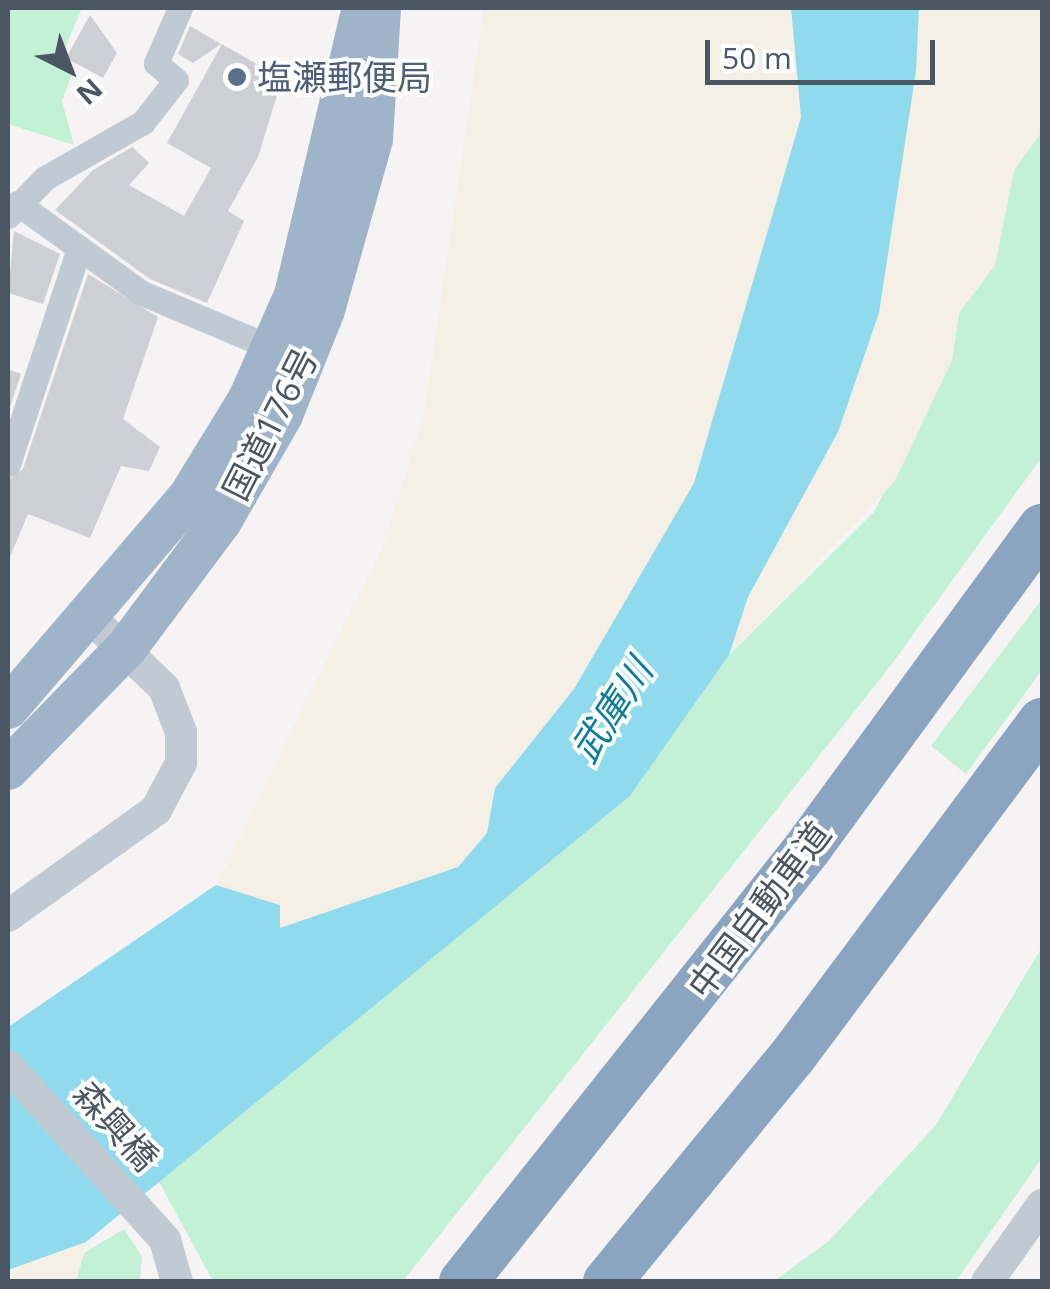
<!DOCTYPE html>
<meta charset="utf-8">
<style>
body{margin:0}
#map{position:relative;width:1050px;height:1289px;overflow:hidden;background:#f5f3f3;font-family:"Open Sans","Noto Sans JP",sans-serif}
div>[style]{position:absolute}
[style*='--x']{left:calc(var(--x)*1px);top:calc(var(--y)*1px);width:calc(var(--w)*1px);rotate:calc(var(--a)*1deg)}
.green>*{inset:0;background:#c3f1d5}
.sand>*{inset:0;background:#f5f0e5}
.water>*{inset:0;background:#90daee}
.building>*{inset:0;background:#cdcfd5}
.minor>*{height:25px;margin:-12.5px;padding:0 12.5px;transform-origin:12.5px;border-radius:12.5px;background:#c1cad2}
.tertiary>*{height:32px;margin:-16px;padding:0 16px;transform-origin:16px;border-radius:16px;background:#c1cad2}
.trunk>*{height:42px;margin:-21px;padding:0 21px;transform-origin:21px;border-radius:21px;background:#9fb4c9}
.motorway>*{height:48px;margin:-24px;padding:0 24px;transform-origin:24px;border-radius:24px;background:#8ba5c1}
.dots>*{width:28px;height:28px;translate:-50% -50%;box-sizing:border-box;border:5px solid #fff;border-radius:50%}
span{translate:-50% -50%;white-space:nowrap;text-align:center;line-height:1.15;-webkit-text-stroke:8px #fff;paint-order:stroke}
.service-label{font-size:35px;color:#4e5e75}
.left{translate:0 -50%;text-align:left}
.street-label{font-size:35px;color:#4a5661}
.water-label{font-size:38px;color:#0c7c9b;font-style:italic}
.frame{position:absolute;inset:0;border:10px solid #4a5661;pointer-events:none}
.north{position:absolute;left:20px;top:20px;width:100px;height:100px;-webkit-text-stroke:8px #fff;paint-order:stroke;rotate:138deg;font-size:28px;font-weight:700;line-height:40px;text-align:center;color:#4a5661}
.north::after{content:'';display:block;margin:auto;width:35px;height:45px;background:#4a5661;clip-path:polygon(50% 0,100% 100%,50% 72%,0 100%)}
.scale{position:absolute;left:705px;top:40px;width:230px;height:45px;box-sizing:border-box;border:5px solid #4a5661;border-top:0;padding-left:12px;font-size:30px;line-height:35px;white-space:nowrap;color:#4a5661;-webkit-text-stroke:8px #fff;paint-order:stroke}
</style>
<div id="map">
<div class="green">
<div style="clip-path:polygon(8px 8px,82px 8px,57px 67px,72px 74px,62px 101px,74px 145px,8px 124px)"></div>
<div style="clip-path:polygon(1042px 131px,1042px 457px,888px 669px,403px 1281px,213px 1281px,159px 1182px,630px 796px,729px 655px,874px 512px,952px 360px,959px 313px,995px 265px,1014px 170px)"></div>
<div style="clip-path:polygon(1042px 599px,1042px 670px,966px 774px,931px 746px)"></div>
<div style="clip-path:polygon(1042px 947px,1042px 1158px,956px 1281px,774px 1281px,829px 1241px,936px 1125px)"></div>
<div style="clip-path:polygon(124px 1229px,142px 1256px,140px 1281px,76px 1282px,84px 1253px)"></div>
</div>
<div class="sand">
<div style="clip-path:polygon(484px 8px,791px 8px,801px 117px,694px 483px,574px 689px,495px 788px,487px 833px,458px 867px,279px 928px,280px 905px,216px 885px,380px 554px,423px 421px)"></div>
<div style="clip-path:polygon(919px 8px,1042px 8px,1042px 131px,1014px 170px,995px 265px,959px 313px,952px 360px,895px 481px,729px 655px,748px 597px,838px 432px,879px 313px)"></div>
<div style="clip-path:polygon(86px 1242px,76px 1281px,8px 1281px,17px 1264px)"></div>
</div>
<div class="water">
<div style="clip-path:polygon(791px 8px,919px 8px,916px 71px,879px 313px,838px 432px,748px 597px,729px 655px,630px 796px,86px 1242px,8px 1270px,8px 1027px,216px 885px,280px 905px,280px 928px,458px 867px,487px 833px,495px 788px,574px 689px,694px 483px,801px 117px)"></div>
</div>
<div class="building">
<div style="clip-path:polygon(90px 15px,117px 53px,103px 78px,66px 58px)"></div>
<div style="clip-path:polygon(190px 26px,221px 44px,193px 63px,178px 54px)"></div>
<div style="clip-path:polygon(222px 44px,282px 79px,258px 157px,228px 211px,244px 221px,207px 303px,150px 279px,55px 210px,93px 170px,132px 147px,149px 163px,129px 185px,184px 216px,211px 168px,167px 143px)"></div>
<div style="clip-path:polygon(14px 231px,60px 254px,43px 304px,8px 293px)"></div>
<div style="clip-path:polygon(88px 274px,158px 317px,123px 419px,160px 447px,149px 471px,121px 466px,90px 538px,28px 514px,8px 562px,8px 480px,23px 469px)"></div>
<div style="clip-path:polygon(8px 369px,21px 374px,8px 413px)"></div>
</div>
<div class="minor">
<div style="--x:17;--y:203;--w:154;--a:35.8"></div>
<div style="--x:142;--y:293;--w:141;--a:22.9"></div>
<div style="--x:8;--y:216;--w:53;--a:-45.8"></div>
<div style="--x:45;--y:178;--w:113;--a:-29.7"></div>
<div style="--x:143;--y:122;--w:53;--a:-51.8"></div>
<div style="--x:176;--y:80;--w:26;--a:-140"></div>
<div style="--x:156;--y:63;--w:60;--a:-66.4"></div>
<div style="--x:8;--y:464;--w:227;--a:-71.8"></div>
</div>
<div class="tertiary">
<div style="--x:8;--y:916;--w:182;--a:-35.6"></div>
<div style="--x:156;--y:810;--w:53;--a:-62"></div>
<div style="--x:181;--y:763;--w:31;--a:-90"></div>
<div style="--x:181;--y:732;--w:47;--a:-111.1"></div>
<div style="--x:164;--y:688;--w:103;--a:-136.2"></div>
<div style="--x:8;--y:1066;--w:234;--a:47.9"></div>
<div style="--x:165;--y:1240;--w:44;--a:74.1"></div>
<div style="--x:987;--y:1282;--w:95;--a:-54.5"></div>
</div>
<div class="trunk">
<div style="--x:8;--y:708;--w:278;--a:-49.4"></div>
<div style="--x:189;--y:497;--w:115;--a:-58.5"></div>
<div style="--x:249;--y:399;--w:114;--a:-66.1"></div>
<div style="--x:295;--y:295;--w:295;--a:-76.7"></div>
<div style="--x:8;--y:769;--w:170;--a:-45.7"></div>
<div style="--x:127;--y:647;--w:157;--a:-53.3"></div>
<div style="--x:221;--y:521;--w:122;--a:-60.1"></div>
<div style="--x:282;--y:415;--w:113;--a:-68.2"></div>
<div style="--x:324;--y:310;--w:178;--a:-74.3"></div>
<div style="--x:372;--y:139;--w:131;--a:-86.5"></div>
</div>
<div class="motorway">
<div style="--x:463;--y:1282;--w:553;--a:-51.53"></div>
<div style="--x:807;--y:849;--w:398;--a:-53.8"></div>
<div style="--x:607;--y:1282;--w:291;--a:-50.6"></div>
<div style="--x:792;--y:1057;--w:418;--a:-53.3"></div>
</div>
<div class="dots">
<div style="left:237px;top:77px;background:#5c6f8a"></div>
</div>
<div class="service-label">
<span class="left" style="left:257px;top:77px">塩瀬郵便局</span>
</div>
<div class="street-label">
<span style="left:270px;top:424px;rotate:-63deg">国道176号</span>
<span style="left:759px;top:910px;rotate:-53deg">中国自動車道</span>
<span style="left:116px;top:1126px;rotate:48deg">森興橋</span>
</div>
<div class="water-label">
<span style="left:611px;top:710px;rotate:-57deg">武庫川</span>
</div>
<div class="frame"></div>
<div class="north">N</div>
<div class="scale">50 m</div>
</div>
